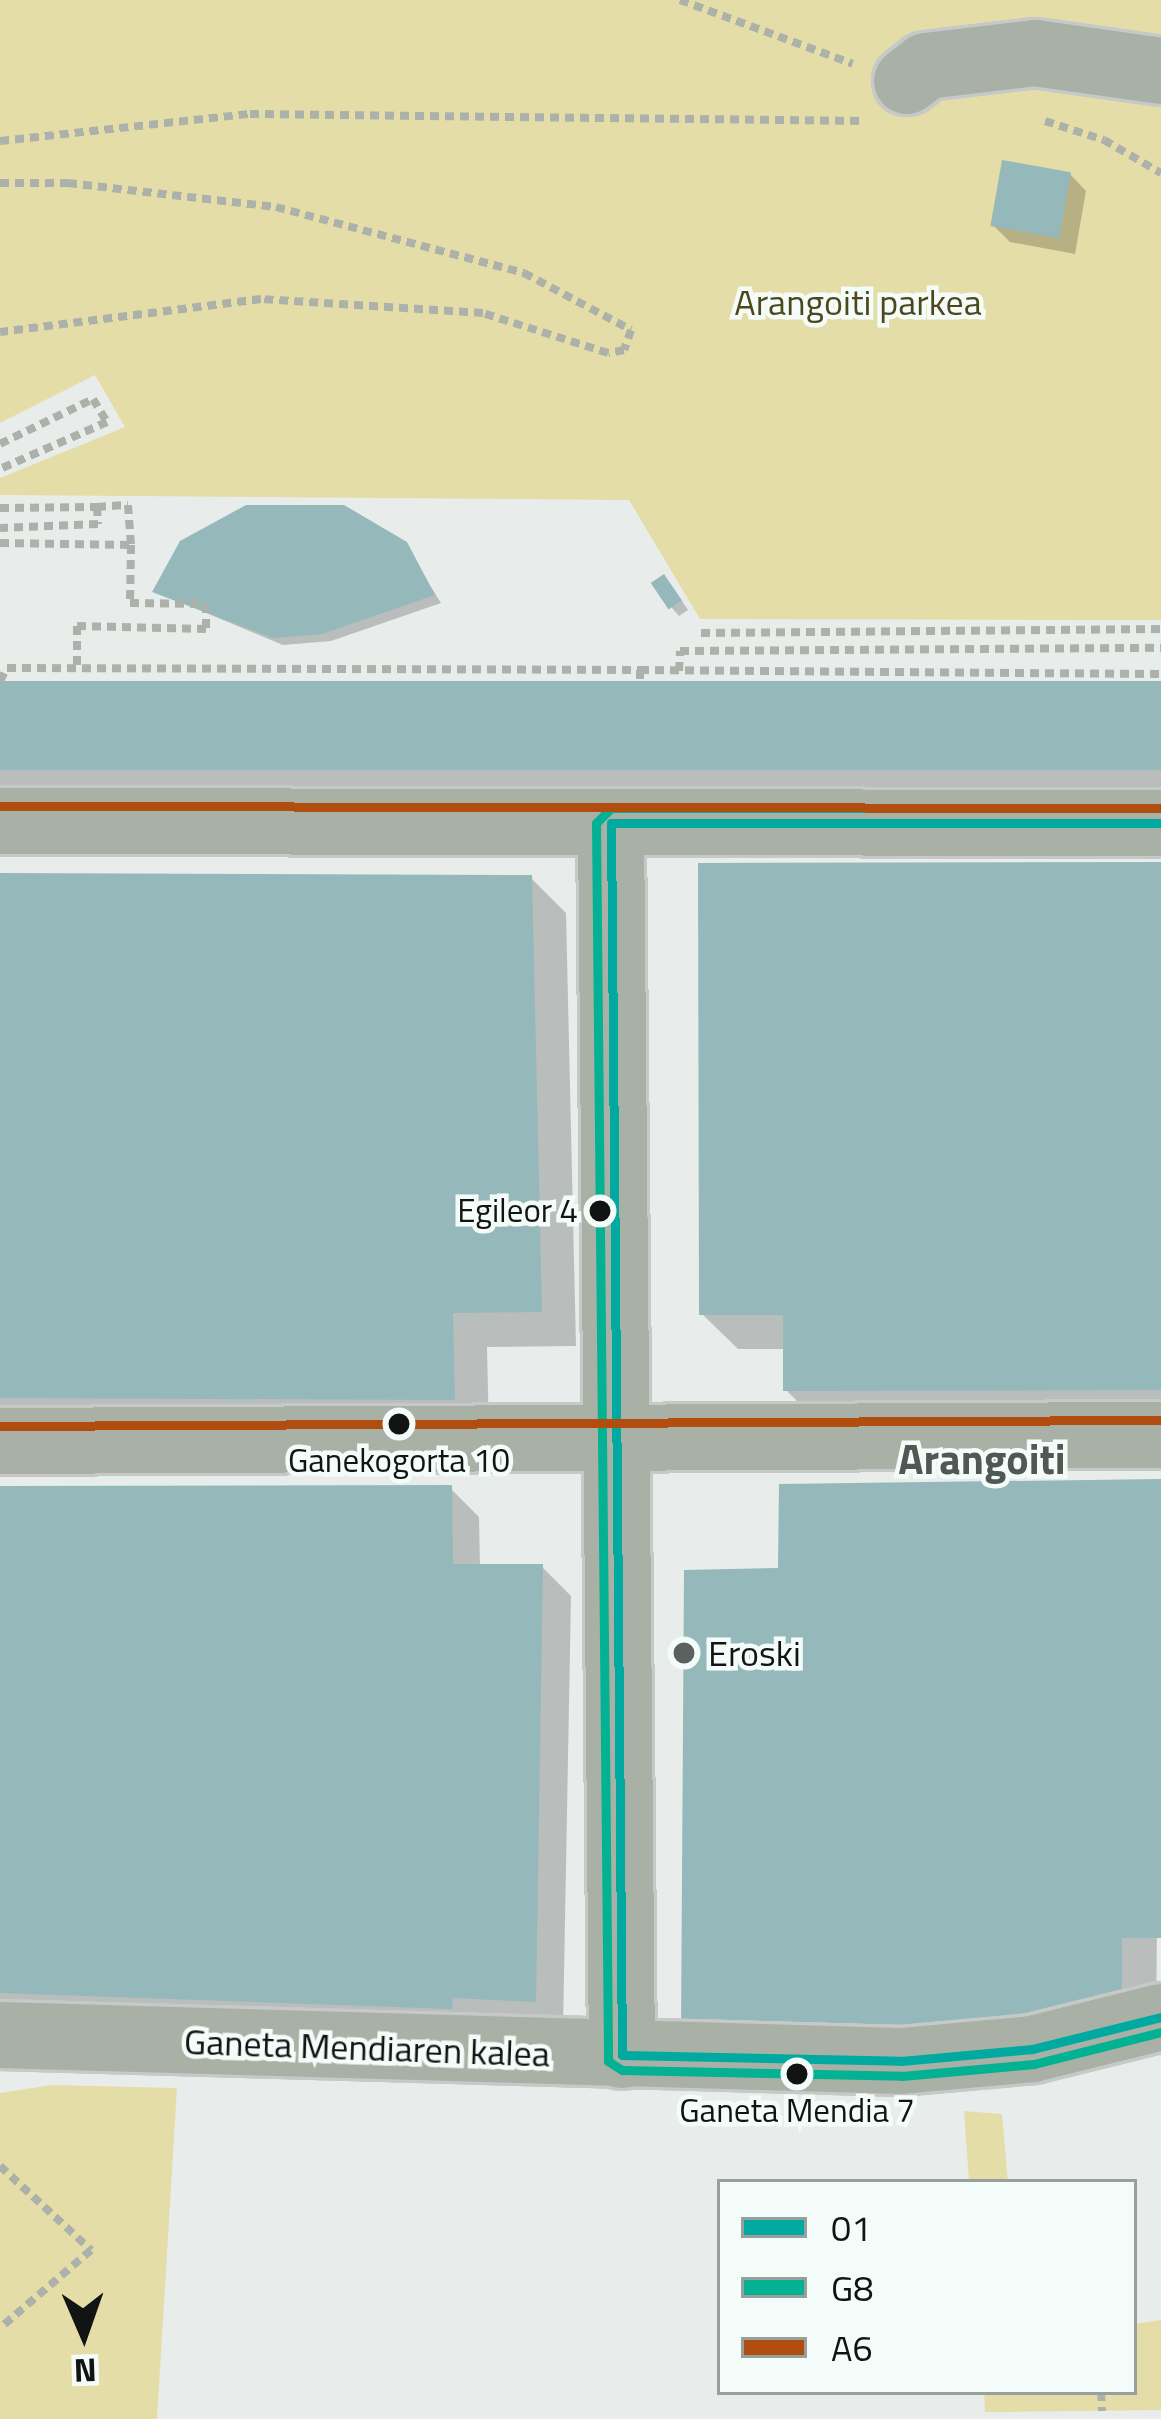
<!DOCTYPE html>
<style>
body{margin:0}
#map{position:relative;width:1161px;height:2419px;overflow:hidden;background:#e8edeb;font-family:"Titillium Web",sans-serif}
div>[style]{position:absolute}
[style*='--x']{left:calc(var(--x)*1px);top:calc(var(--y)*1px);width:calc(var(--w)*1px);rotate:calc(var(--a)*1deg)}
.green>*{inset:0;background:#e5dda7}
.shadow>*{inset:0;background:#0003;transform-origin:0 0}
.building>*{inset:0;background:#95b9ba;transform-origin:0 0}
.path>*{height:8px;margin-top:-4px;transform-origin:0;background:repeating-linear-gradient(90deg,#acb2aa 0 9px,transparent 0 15px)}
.roads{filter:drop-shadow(3px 0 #c6c9c8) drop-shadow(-3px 0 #c6c9c8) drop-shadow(0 3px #c6c9c8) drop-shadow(0 -3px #c6c9c8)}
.minor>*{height:66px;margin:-33px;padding:0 33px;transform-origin:33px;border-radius:33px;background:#a9b0a5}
.bus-1>*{height:9px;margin:-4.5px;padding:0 4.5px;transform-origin:4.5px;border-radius:4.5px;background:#00aaa0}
.bus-2>*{height:9px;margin:-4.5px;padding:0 4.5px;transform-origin:4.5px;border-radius:4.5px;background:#02b292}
.bus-3>*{height:9px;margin:-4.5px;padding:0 4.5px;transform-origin:4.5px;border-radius:4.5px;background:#b04d0f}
.dots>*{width:33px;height:33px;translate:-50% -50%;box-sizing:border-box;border:6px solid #f3fcf8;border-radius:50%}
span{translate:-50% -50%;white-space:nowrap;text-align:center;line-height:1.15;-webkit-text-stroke:9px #f3fcf8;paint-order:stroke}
.bus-label{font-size:33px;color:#111413}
.right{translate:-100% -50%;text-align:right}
.park-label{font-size:36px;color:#4f471c}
.poi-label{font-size:36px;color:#111413}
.left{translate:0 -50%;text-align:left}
.street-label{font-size:36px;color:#111413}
.quarter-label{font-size:42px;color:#505854;font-weight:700}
.legend{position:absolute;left:717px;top:2179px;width:420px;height:216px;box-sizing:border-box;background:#f3fcf8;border:3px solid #999f9c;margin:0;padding:15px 21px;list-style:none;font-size:36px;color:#111413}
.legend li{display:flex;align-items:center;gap:24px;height:60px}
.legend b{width:60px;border:3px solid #999f9c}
.north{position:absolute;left:24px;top:2275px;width:120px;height:120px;-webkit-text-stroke:9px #f3fcf8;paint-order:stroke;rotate:178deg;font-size:33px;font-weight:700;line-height:48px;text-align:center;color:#111413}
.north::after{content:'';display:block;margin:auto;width:42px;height:54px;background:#111413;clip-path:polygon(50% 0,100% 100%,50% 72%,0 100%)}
</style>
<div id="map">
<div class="green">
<div style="clip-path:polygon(0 0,1161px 0,1161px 620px,700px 619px,629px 500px,0 495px,0 478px,125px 427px,95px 375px,0 423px)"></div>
<div style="clip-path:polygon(52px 2085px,177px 2088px,157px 2419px,0 2419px,0 2093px)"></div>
<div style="clip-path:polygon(964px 2111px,1002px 2114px,1008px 2182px,969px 2182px)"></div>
<div style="clip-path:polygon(1161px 2320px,1161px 2410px,985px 2412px,984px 2392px,1134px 2392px,1134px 2324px)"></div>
</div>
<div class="shadow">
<div style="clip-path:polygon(1070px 174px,1086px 191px,1075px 254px,1010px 242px,993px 225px)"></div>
<div style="clip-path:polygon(405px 545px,441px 603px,331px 641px,283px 645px,156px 592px)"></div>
<div style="clip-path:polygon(672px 586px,688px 610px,679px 616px,672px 608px)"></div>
<div style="left:0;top:684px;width:1161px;height:106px"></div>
<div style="clip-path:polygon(1161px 865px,1161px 1424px,821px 1425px,786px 1390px,786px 1349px,738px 1349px,702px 1314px)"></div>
<div style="clip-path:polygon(0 876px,531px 878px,566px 913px,576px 1346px,487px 1347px,489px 1434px,0 1432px)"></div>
<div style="clip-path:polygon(1161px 1482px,1156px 2033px,719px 2063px,781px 1571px)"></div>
<div style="clip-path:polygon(450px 1488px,479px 1517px,480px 1567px,542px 1567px,571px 1596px,563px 2030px,0 2019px,0 1489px)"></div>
</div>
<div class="building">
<div style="left:1002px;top:160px;width:70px;height:67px;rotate:10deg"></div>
<div style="clip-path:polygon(246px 505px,344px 505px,407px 542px,435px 595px,322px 634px,273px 638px,152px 592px,180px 541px)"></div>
<div style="left:664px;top:574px;width:32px;height:16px;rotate:56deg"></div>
<div style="left:0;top:681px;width:1161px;height:89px"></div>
<div style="clip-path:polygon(1161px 862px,1161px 1390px,783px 1391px,783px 1315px,699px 1315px,698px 863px)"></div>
<div style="clip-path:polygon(0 873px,532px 875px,542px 1312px,453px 1313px,455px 1400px,0 1398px)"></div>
<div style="clip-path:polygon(1161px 1479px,1161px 1938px,1122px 1938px,1122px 1999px,1053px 2025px,681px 2029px,684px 1570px,778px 1568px,779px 1484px)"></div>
<div style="clip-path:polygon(452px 1485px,453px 1564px,543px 1564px,536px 2002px,453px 1998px,452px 2009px,0 1993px,0 1486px)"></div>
</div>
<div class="path">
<div style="--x:680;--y:0;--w:184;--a:20.3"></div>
<div style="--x:1045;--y:121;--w:62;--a:17.9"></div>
<div style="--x:1104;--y:140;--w:66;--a:30.1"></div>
<div style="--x:0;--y:141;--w:251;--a:-6.2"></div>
<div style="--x:250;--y:114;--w:615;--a:0.65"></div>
<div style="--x:0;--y:183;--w:68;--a:0"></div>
<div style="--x:68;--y:183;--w:209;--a:6.6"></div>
<div style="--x:276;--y:207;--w:257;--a:14.9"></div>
<div style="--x:524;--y:273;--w:121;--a:28"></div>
<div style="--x:631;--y:330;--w:21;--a:109"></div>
<div style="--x:624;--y:350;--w:16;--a:169"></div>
<div style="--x:608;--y:353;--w:131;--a:-162.3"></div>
<div style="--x:483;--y:313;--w:222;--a:-176.4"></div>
<div style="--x:261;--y:299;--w:263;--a:172.8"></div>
<div style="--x:0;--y:444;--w:103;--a:-25.8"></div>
<div style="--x:93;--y:399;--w:27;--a:59"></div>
<div style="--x:107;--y:422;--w:117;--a:156.3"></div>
<div style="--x:97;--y:507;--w:31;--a:-4"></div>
<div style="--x:128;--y:505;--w:40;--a:85.7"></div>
<div style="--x:0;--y:508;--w:97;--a:-0.6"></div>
<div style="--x:97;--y:507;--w:17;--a:87"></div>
<div style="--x:98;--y:524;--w:98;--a:177.7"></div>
<div style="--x:0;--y:543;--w:131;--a:0.9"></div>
<div style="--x:131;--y:545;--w:58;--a:91"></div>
<div style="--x:130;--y:603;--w:76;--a:0.8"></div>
<div style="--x:206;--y:604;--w:25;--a:90"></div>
<div style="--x:206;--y:629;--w:129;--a:-178.7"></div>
<div style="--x:77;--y:626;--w:42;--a:90"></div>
<div style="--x:701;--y:633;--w:460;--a:-0.5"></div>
<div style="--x:640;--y:670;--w:521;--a:0.44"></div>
<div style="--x:679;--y:671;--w:20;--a:-87"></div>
<div style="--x:680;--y:651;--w:481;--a:-0.4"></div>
<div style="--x:0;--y:681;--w:15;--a:-62"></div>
<div style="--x:7;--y:668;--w:633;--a:0.18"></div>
<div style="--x:640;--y:670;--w:14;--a:90"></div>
<div style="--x:0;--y:2166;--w:124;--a:42.7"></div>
<div style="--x:91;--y:2250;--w:120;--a:139.4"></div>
<div style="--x:1101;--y:2392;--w:19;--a:87"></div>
</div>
<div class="roads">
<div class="minor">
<div style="--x:907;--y:81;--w:24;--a:-38"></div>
<div style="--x:926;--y:66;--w:110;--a:-6.8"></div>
<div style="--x:1035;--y:53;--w:127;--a:8.1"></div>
<div style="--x:0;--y:821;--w:1161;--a:0.1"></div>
<div style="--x:611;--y:823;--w:1232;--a:89.49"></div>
<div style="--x:0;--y:1441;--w:1161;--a:-0.3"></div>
<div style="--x:0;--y:2035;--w:901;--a:1.65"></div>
<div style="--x:901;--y:2061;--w:132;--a:-5.2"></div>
<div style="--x:1032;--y:2049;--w:133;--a:-13.9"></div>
</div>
</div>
<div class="bus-1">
<div style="--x:1161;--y:823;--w:550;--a:180"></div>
<div style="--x:611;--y:823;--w:1232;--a:89.49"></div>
<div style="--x:622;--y:2055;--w:279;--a:1.2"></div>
<div style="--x:901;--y:2061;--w:132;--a:-5.2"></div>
<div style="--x:1032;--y:2049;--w:133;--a:-13.9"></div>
</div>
<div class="bus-2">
<div style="--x:1161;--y:808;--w:550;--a:180"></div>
<div style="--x:611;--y:808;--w:21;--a:135"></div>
<div style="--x:596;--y:823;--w:1238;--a:89.44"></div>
<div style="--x:608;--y:2061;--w:17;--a:33"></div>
<div style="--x:622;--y:2070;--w:280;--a:1.2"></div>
<div style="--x:902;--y:2076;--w:133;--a:-5.2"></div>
<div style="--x:1034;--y:2064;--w:131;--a:-14.1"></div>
</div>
<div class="bus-3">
<div style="--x:0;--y:806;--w:1161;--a:0.1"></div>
<div style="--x:0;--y:1426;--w:1161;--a:-0.3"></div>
</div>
<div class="dots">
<div style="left:600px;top:1211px;background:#111413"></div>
<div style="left:399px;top:1424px;background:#111413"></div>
<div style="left:684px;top:1653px;background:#5c605f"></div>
<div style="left:797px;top:2074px;background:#111413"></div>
</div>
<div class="bus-label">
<span class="right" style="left:578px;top:1211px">Egileor 4</span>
<span style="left:399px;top:1461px">Ganekogorta 10</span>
<span style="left:797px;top:2111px">Ganeta Mendia 7</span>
</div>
<div class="park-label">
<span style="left:858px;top:302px">Arangoiti parkea</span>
</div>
<div class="poi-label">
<span class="left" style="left:708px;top:1653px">Eroski</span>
</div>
<div class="street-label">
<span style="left:367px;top:2047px;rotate:2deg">Ganeta Mendiaren kalea</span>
</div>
<div class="quarter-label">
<span style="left:982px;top:1458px">Arangoiti</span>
</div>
<ul class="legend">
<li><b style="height:15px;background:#00aaa0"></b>01</li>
<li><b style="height:15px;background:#02b292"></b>G8</li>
<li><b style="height:15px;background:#b04d0f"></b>A6</li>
</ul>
<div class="north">N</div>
</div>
